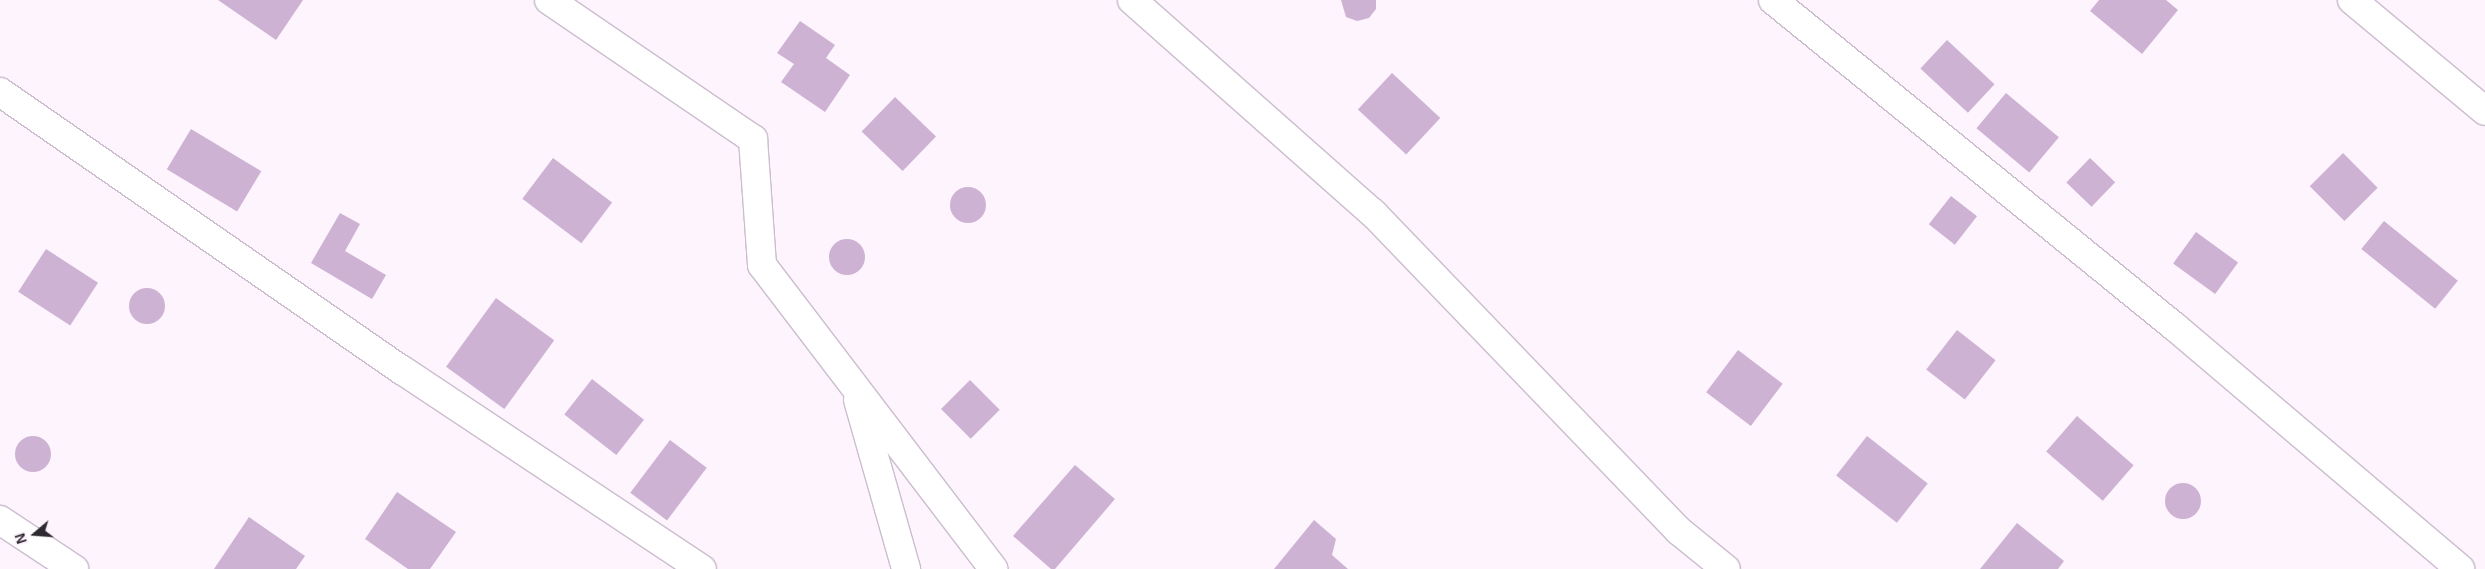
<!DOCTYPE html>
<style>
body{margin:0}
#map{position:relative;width:2485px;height:569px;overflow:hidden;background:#fdf4fe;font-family:Arial,sans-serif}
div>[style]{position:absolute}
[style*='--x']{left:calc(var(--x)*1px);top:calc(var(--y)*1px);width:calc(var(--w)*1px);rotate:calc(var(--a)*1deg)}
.building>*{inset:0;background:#cdb2d3;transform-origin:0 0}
.round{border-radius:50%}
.roads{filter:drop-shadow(1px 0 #cbbdce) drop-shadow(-1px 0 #cbbdce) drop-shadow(0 1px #cbbdce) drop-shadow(0 -1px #cbbdce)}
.street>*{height:28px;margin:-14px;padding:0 14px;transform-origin:14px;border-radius:14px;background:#fff}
span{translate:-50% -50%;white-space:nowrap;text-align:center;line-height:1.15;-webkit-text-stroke:4.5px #fdf4fe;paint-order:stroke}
.north{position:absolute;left:10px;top:509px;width:50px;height:50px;-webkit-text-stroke:4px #fdf4fe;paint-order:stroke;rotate:252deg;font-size:14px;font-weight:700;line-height:20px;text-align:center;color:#2f2a31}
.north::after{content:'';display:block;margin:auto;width:18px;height:22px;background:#2f2a31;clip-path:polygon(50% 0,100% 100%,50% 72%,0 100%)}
</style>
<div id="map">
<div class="building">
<div style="clip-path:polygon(218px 0,303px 0,276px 40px)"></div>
<div style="clip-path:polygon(1341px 0,1376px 0,1376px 9px,1369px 18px,1357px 21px,1346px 17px)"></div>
<div style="clip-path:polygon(2099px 0,2166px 0,2178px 10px,2142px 54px,2090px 11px)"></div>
<div style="clip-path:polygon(800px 21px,835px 45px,826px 58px,850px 75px,825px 112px,781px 82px,794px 64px,777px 53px)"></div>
<div style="left:1947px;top:40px;width:65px;height:39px;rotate:43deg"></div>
<div style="left:1392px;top:73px;width:66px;height:50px;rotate:43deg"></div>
<div style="left:2006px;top:93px;width:69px;height:46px;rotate:40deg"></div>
<div style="left:895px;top:97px;width:57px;height:48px;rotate:44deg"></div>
<div style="left:191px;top:129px;width:82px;height:47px;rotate:31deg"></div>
<div style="left:2343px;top:153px;width:49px;height:47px;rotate:45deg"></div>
<div style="left:553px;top:158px;width:74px;height:51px;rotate:37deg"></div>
<div style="left:2090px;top:158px;width:35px;height:34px;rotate:44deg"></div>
<div class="round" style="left:950px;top:187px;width:36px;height:36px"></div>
<div style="left:1951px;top:196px;width:33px;height:36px;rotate:38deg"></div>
<div style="clip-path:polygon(340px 213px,360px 224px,345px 251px,386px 275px,372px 299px,311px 263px)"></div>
<div style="left:2384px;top:221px;width:95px;height:36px;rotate:39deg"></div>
<div style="left:2196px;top:232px;width:52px;height:39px;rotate:36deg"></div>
<div class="round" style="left:829px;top:239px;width:36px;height:36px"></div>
<div style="left:46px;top:249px;width:62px;height:51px;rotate:33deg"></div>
<div class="round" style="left:129px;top:288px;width:36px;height:36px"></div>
<div style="left:496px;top:298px;width:72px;height:85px;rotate:36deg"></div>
<div style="left:1957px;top:330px;width:49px;height:50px;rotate:38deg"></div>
<div style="left:1738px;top:350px;width:56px;height:53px;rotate:37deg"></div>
<div style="left:592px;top:379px;width:66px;height:45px;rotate:38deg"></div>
<div style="left:970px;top:380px;width:42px;height:41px;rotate:45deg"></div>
<div style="left:2077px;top:416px;width:75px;height:47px;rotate:41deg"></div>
<div style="left:1867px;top:436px;width:77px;height:50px;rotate:38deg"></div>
<div class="round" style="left:15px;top:436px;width:36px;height:36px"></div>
<div style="left:670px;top:440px;width:46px;height:66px;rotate:37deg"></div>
<div style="clip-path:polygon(1075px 465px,1115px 499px,1055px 569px,1051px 569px,1013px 536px)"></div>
<div class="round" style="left:2165px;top:483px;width:36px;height:36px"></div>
<div style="clip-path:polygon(397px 492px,456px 532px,430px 569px,408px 569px,365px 539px)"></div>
<div style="clip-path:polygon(249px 517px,305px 556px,296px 569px,214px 569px)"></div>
<div style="clip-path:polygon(1314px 520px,1336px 539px,1332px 555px,1348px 569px,1274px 569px)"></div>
<div style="clip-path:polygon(2017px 523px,2064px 561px,2058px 569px,1980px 569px)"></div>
</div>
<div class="roads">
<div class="street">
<div style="--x:549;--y:0;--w:247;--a:34.3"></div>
<div style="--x:753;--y:139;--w:126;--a:85.9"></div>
<div style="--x:762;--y:265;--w:382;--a:52.7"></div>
<div style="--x:1132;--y:0;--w:322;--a:41.5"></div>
<div style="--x:1373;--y:213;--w:441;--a:46.1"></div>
<div style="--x:1679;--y:531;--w:60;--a:39"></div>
<div style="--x:1773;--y:0;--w:518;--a:39.13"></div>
<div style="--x:2175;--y:327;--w:374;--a:40.3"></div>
<div style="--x:2352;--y:0;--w:173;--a:39.8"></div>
<div style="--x:0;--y:92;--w:489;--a:34.7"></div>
<div style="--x:402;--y:370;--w:360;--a:33.6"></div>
<div style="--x:858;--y:400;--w:176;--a:74.1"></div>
<div style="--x:0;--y:520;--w:89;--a:33.5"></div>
</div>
</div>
<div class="north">N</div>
</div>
